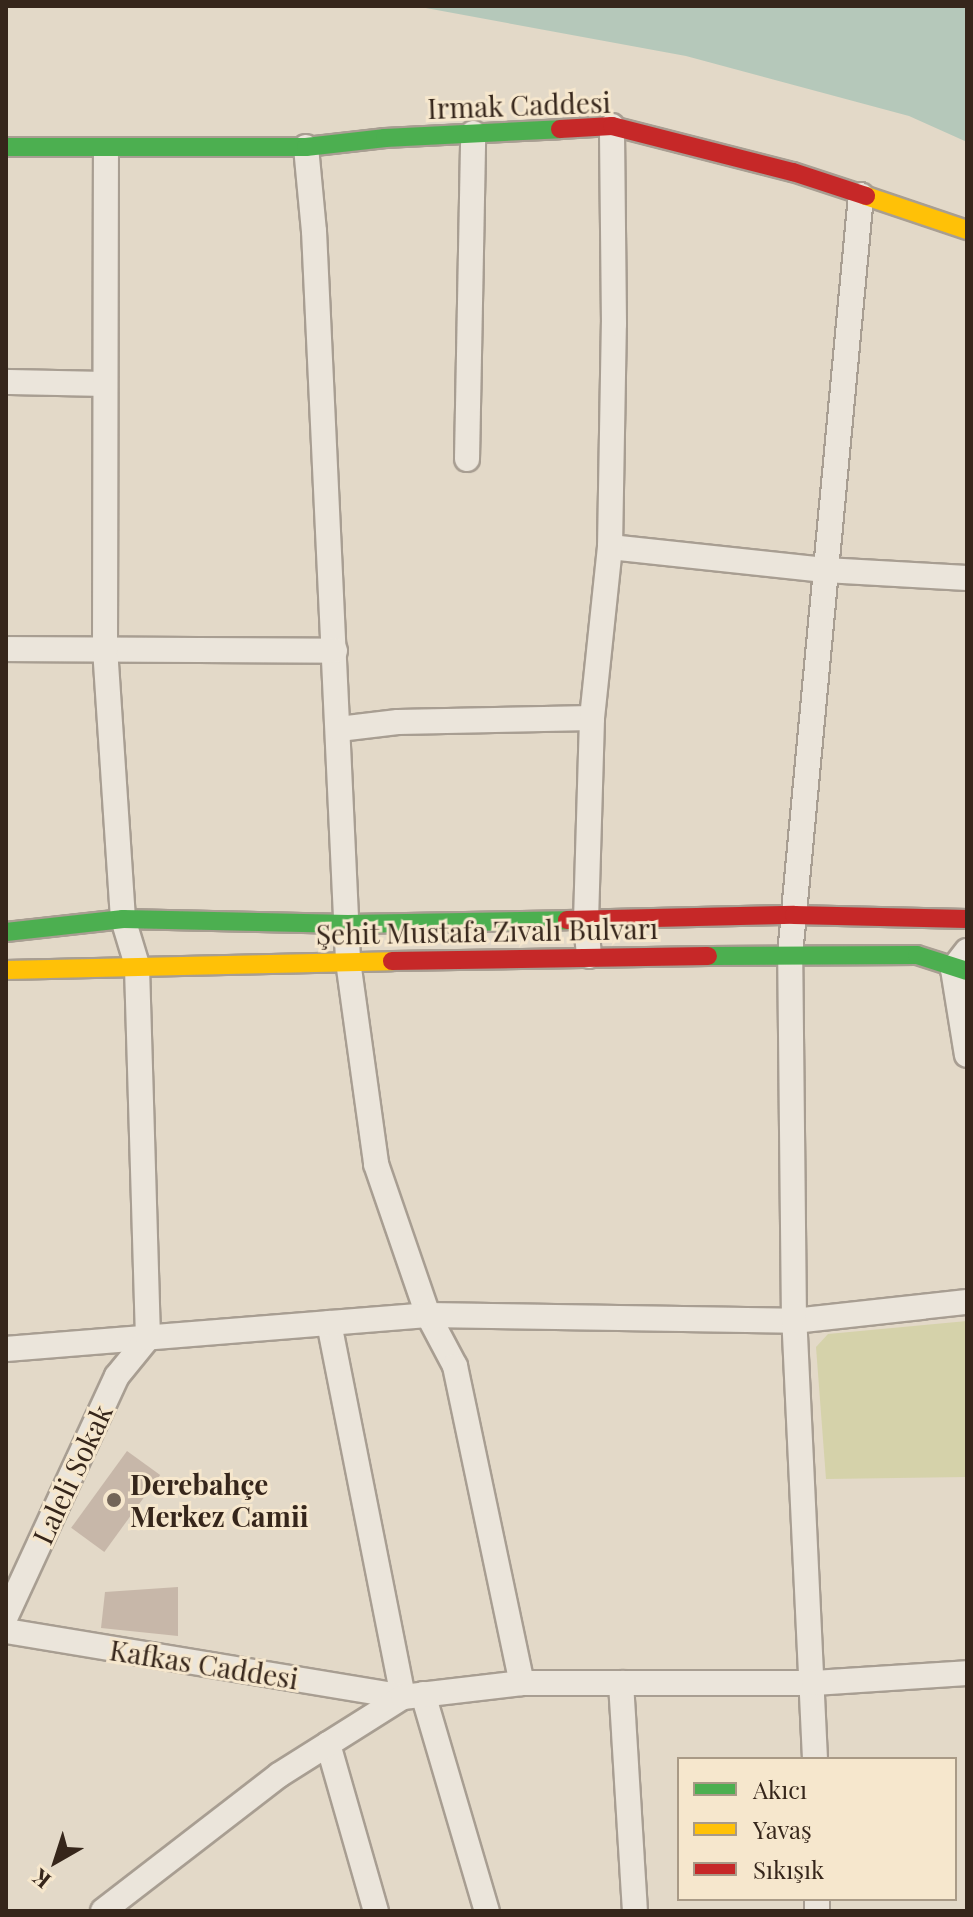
<!DOCTYPE html>
<meta charset="utf-8">
<style>
body{margin:0}
#map{position:relative;width:973px;height:1917px;overflow:hidden;background:#e3d9c8;font-family:"Playfair Display",serif}
div>[style]{position:absolute}
[style*='--x']{left:calc(var(--x)*1px);top:calc(var(--y)*1px);width:calc(var(--w)*1px);rotate:calc(var(--a)*1deg)}
.green>*{inset:0;background:#d5d2aa}
.water>*{inset:0;background:#b5c8ba}
.building>*{inset:0;background:#c7b7a9;transform-origin:0 0}
.roads{filter:drop-shadow(2px 0 #a89e92) drop-shadow(-2px 0 #a89e92) drop-shadow(0 2px #a89e92) drop-shadow(0 -2px #a89e92)}
.street>*{height:24px;margin:-12px;padding:0 12px;transform-origin:12px;border-radius:12px;background:#ebe5db}
.fast>*{height:18px;margin:-9px;padding:0 9px;transform-origin:9px;border-radius:9px;background:#4caf50}
.slow>*{height:18px;margin:-9px;padding:0 9px;transform-origin:9px;border-radius:9px;background:#ffc107}
.jam>*{height:18px;margin:-9px;padding:0 9px;transform-origin:9px;border-radius:9px;background:#c62828}
.dots>*{width:22px;height:22px;translate:-50% -50%;box-sizing:border-box;border:4px solid #f6e7cd;border-radius:50%}
span{translate:-50% -50%;white-space:nowrap;text-align:center;line-height:1.15;-webkit-text-stroke:6px #f6e7cd;paint-order:stroke}
.street-label{font-size:28px;color:#36261b}
.poi-label{font-size:28px;color:#36261b;font-weight:700}
.left{translate:0 -50%;text-align:left}
.frame{position:absolute;inset:0;border:8px solid #36261b;pointer-events:none}
.legend{position:absolute;left:677px;top:1757px;width:280px;height:144px;box-sizing:border-box;background:#f6e7cd;border:2px solid #a99a86;margin:0;padding:10px 14px;list-style:none;font-size:24px;color:#36261b}
.legend li{display:flex;align-items:center;gap:16px;height:40px}
.legend b{width:40px;border:2px solid #a99a86}
.north{position:absolute;left:16px;top:1821px;width:80px;height:80px;-webkit-text-stroke:6px #f6e7cd;paint-order:stroke;rotate:219deg;font-size:22px;font-weight:700;line-height:32px;text-align:center;color:#36261b}
.north::after{content:'';display:block;margin:auto;width:28px;height:36px;background:#36261b;clip-path:polygon(50% 0,100% 100%,50% 72%,0 100%)}
</style>
<div id="map">
<div class="green">
<div style="clip-path:polygon(967px 1321px,967px 1477px,826px 1479px,816px 1347px,828px 1334px)"></div>
</div>
<div class="water">
<div style="clip-path:polygon(415px 6px,967px 6px,967px 142px,909px 116px,686px 56px)"></div>
</div>
<div class="building">
<div style="left:127px;top:1451px;width:41px;height:95px;rotate:36deg"></div>
<div style="clip-path:polygon(178px 1587px,178px 1636px,101px 1628px,105px 1592px)"></div>
</div>
<div class="roads">
<div class="street">
<div style="--x:306;--y:147;--w:84;--a:84.6"></div>
<div style="--x:314;--y:231;--w:731;--a:87.33"></div>
<div style="--x:348;--y:961;--w:205;--a:82.1"></div>
<div style="--x:376;--y:1164;--w:160;--a:71"></div>
<div style="--x:428;--y:1315;--w:58;--a:62.1"></div>
<div style="--x:455;--y:1366;--w:324;--a:78.1"></div>
<div style="--x:6;--y:382;--w:99;--a:1.2"></div>
<div style="--x:467;--y:459;--w:326;--a:-88.9"></div>
<div style="--x:610;--y:547;--w:216;--a:6.1"></div>
<div style="--x:825;--y:570;--w:142;--a:3.2"></div>
<div style="--x:6;--y:649;--w:329;--a:0.3"></div>
<div style="--x:339;--y:729;--w:59;--a:-6.8"></div>
<div style="--x:398;--y:722;--w:194;--a:-1.2"></div>
<div style="--x:967;--y:951;--w:23;--a:128"></div>
<div style="--x:953;--y:969;--w:87;--a:80.8"></div>
<div style="--x:589;--y:956;--w:35;--a:-95"></div>
<div style="--x:586;--y:921;--w:203;--a:-88.3"></div>
<div style="--x:592;--y:718;--w:172;--a:-84"></div>
<div style="--x:610;--y:547;--w:223;--a:-89"></div>
<div style="--x:614;--y:324;--w:198;--a:-90.6"></div>
<div style="--x:329;--y:1323;--w:381;--a:78.8"></div>
<div style="--x:6;--y:1349;--w:423;--a:-4.6"></div>
<div style="--x:428;--y:1315;--w:366;--a:0.9"></div>
<div style="--x:794;--y:1321;--w:174;--a:-6.3"></div>
<div style="--x:6;--y:1616;--w:264;--a:-65.2"></div>
<div style="--x:117;--y:1376;--w:49;--a:-50.8"></div>
<div style="--x:148;--y:1338;--w:373;--a:-91.7"></div>
<div style="--x:137;--y:965;--w:48;--a:-106.9"></div>
<div style="--x:123;--y:919;--w:269;--a:-93.8"></div>
<div style="--x:105;--y:651;--w:501;--a:-89.89"></div>
<div style="--x:6;--y:1631;--w:402;--a:9.4"></div>
<div style="--x:621;--y:1683;--w:228;--a:86.5"></div>
<div style="--x:423;--y:1694;--w:226;--a:73.6"></div>
<div style="--x:328;--y:1744;--w:174;--a:74"></div>
<div style="--x:815;--y:1759;--w:439;--a:-92.7"></div>
<div style="--x:794;--y:1321;--w:366;--a:-90.6"></div>
<div style="--x:790;--y:955;--w:763;--a:-84.66"></div>
<div style="--x:817;--y:1899;--w:12;--a:90"></div>
<div style="--x:103;--y:1911;--w:222;--a:-37.7"></div>
<div style="--x:279;--y:1775;--w:146;--a:-32.2"></div>
<div style="--x:403;--y:1697;--w:120;--a:-6.7"></div>
<div style="--x:522;--y:1683;--w:292;--a:0"></div>
<div style="--x:814;--y:1683;--w:153;--a:-3.7"></div>
</div>
<div class="fast">
<div style="--x:6;--y:147;--w:300;--a:0"></div>
<div style="--x:306;--y:147;--w:80;--a:-6.5"></div>
<div style="--x:385;--y:138;--w:175;--a:-2.9"></div>
<div style="--x:6;--y:932;--w:118;--a:-6.3"></div>
<div style="--x:123;--y:919;--w:225;--a:1.3"></div>
<div style="--x:348;--y:924;--w:219;--a:-1"></div>
<div style="--x:708;--y:956;--w:209;--a:-0.3"></div>
<div style="--x:917;--y:955;--w:52;--a:17.7"></div>
</div>
<div class="slow">
<div style="--x:866;--y:196;--w:107;--a:18.6"></div>
<div style="--x:6;--y:970;--w:386;--a:-1.3"></div>
</div>
<div class="jam">
<div style="--x:560;--y:129;--w:52;--a:-3.3"></div>
<div style="--x:612;--y:126;--w:187;--a:14.3"></div>
<div style="--x:793;--y:172;--w:77;--a:18.2"></div>
<div style="--x:567;--y:920;--w:227;--a:-1.3"></div>
<div style="--x:794;--y:915;--w:173;--a:1.3"></div>
<div style="--x:392;--y:961;--w:316;--a:-0.9"></div>
</div>
</div>
<div class="dots">
<div style="left:114px;top:1500px;background:#736558"></div>
</div>
<div class="street-label">
<span style="left:519px;top:105px;rotate:-2deg">Irmak Caddesi</span>
<span style="left:487px;top:931px;rotate:-1deg">Şehit Mustafa Zıvalı Bulvarı</span>
<span style="left:72px;top:1474px;rotate:-65deg">Laleli Sokak</span>
<span style="left:204px;top:1664px;rotate:9deg">Kafkas Caddesi</span>
</div>
<div class="poi-label">
<span class="left" style="left:130px;top:1500px">Derebahçe<br>Merkez Camii</span>
</div>
<div class="frame"></div>
<ul class="legend">
<li><b style="height:10px;background:#4caf50"></b>Akıcı</li>
<li><b style="height:10px;background:#ffc107"></b>Yavaş</li>
<li><b style="height:10px;background:#c62828"></b>Sıkışık</li>
</ul>
<div class="north">K</div>
</div>
